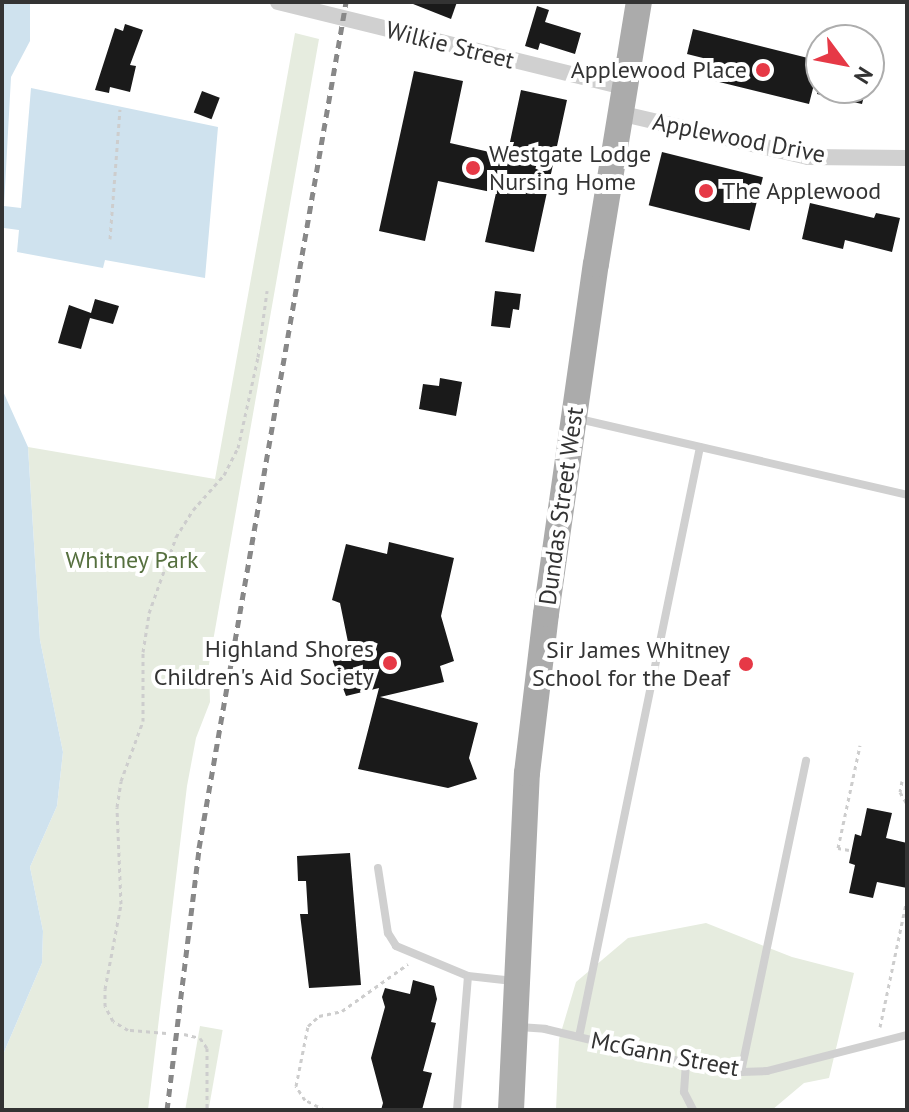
<!DOCTYPE html>
<style>
body{margin:0}
#map{position:relative;width:909px;height:1112px;overflow:hidden;background:#fff;font-family:"PT Sans",sans-serif}
div>[style]{position:absolute}
[style*='--x']{left:calc(var(--x)*1px);top:calc(var(--y)*1px);width:calc(var(--w)*1px);rotate:calc(var(--a)*1deg)}
.green>*{inset:0;background:#e6ecdf;transform-origin:0 0}
.water>*{inset:0;background:#cfe2ee}
.building>*{inset:0;background:#1a1a1a;transform-origin:0 0}
.path>*{height:3px;margin-top:-1.5px;transform-origin:0;background:repeating-linear-gradient(90deg,#cdcdcd 0 4px,transparent 0 8px)}
.service>*{height:8px;margin:-4px;padding:0 4px;transform-origin:4px;border-radius:4px;background:#d0d0d0}
.minor>*{height:16px;margin:-8px;padding:0 8px;transform-origin:8px;border-radius:8px;background:#d0d0d0}
.primary>*{height:26px;margin:-13px;padding:0 13px;transform-origin:13px;border-radius:13px;background:#ababab}
.rail>*{height:5px;margin-top:-2.5px;transform-origin:0;background:repeating-linear-gradient(90deg,#888 0 8px,transparent 0 14px)}
.dots>*{width:22px;height:22px;translate:-50% -50%;box-sizing:border-box;border:4px solid #fff;border-radius:50%}
span{translate:-50% -50%;white-space:nowrap;text-align:center;line-height:1.15;-webkit-text-stroke:8px #fff;paint-order:stroke}
.street-label{font-size:24px;color:#333}
.poi-label{font-size:24px;color:#333}
.right{translate:-100% -50%;text-align:right}
.left{translate:0 -50%;text-align:left}
.park-label{font-size:24px;color:#56703f}
.frame{position:absolute;inset:0;border:4px solid #333;pointer-events:none}
.north{position:absolute;left:805px;top:24px;width:80px;height:80px;box-sizing:border-box;background:#fff;border:2px solid #adadad;border-radius:50%;rotate:122deg;font-size:22px;font-weight:700;line-height:32px;text-align:center;color:#333}
.north::after{content:'';display:block;margin:auto;width:28px;height:36px;background:#e63946;clip-path:polygon(50% 0,100% 100%,50% 72%,0 100%)}
</style>
<div id="map">
<div class="green">
<div style="clip-path:polygon(295px 33px,319px 39px,209px 664px,210px 702px,196px 738px,187px 786px,148px 1110px,2px 1110px,2px 1057px,42px 963px,43px 931px,30px 867px,57px 806px,63px 752px,40px 640px,28px 447px,215px 479px)"></div>
<div style="clip-path:polygon(706px 923px,792px 957px,854px 973px,829px 1078px,804px 1083px,772px 1110px,556px 1110px,559px 1039px,576px 982px,628px 938px)"></div>
<div style="left:200px;top:1026px;width:23px;height:84px;rotate:10deg"></div>
</div>
<div class="water">
<div style="clip-path:polygon(2px 2px,30px 2px,30px 41px,11px 77px,4px 206px,21px 208px,31px 88px,218px 127px,205px 278px,105px 260px,103px 268px,17px 252px,19px 230px,4px 228px,2px 268px)"></div>
<div style="clip-path:polygon(2px 389px,28px 447px,40px 640px,63px 752px,57px 806px,30px 867px,43px 931px,42px 963px,2px 1057px)"></div>
</div>
<div class="building">
<div style="clip-path:polygon(408px 2px,457px 2px,451px 19px)"></div>
<div style="clip-path:polygon(537px 6px,549px 10px,545px 22px,581px 33px,575px 54px,540px 43px,538px 50px,525px 46px)"></div>
<div style="clip-path:polygon(125px 24px,143px 30px,130px 65px,136px 66px,130px 92px,110px 87px,109px 93px,95px 90px,115px 28px,123px 31px)"></div>
<div style="clip-path:polygon(693px 29px,820px 61px,809px 104px,707px 79px,711px 60px,687px 54px)"></div>
<div style="clip-path:polygon(414px 71px,463px 81px,450px 143px,507px 156px,521px 90px,567px 100px,534px 252px,485px 242px,496px 193px,438px 181px,425px 241px,379px 231px)"></div>
<div style="clip-path:polygon(818px 88px,866px 88px,862px 104px,817px 94px)"></div>
<div style="left:202px;top:91px;width:19px;height:23px;rotate:21deg"></div>
<div style="left:662px;top:152px;width:104px;height:55px;rotate:14deg"></div>
<div style="clip-path:polygon(810px 203px,874px 218px,876px 213px,900px 218px,892px 252px,845px 240px,843px 249px,802px 239px)"></div>
<div style="clip-path:polygon(495px 291px,521px 294px,519px 310px,513px 309px,510px 328px,491px 326px)"></div>
<div style="clip-path:polygon(95px 299px,119px 306px,113px 324px,90px 318px,81px 349px,58px 343px,69px 305px,91px 313px)"></div>
<div style="clip-path:polygon(440px 378px,462px 382px,456px 416px,419px 409px,423px 384px,439px 386px)"></div>
<div style="clip-path:polygon(389px 542px,454px 558px,441px 616px,454px 661px,440px 666px,444px 682px,380px 697px,478px 723px,469px 758px,477px 779px,448px 788px,358px 769px,379px 688px,346px 696px,330px 654px,349px 647px,340px 603px,332px 600px,346px 544px,387px 554px)"></div>
<div style="clip-path:polygon(867px 808px,892px 813px,886px 838px,907px 843px,907px 888px,877px 882px,873px 898px,849px 893px,855px 865px,849px 863px,855px 834px,861px 836px)"></div>
<div style="clip-path:polygon(350px 853px,361px 985px,309px 988px,300px 914px,308px 914px,306px 881px,298px 881px,297px 856px)"></div>
<div style="clip-path:polygon(413px 980px,434px 986px,437px 999px,431px 1022px,436px 1023px,423px 1071px,432px 1073px,422px 1110px,381px 1110px,383px 1103px,371px 1058px,385px 1007px,382px 997px,385px 988px,410px 994px)"></div>
</div>
<div class="path">
<div style="--x:110;--y:239;--w:130;--a:-85.6"></div>
<div style="--x:902;--y:781;--w:11;--a:100"></div>
<div style="--x:900;--y:792;--w:14;--a:60"></div>
<div style="--x:849;--y:850;--w:11;--a:-170"></div>
<div style="--x:838;--y:848;--w:105;--a:-77.9"></div>
<div style="--x:880;--y:1027;--w:131;--a:-78.1"></div>
<div style="--x:166;--y:1033;--w:38;--a:-175"></div>
<div style="--x:128;--y:1030;--w:17;--a:-149"></div>
<div style="--x:113;--y:1021;--w:17;--a:-118"></div>
<div style="--x:105;--y:1006;--w:17;--a:-90"></div>
<div style="--x:105;--y:989;--w:86;--a:-79.3"></div>
<div style="--x:121;--y:904;--w:97;--a:-92.4"></div>
<div style="--x:117;--y:807;--w:26;--a:-81"></div>
<div style="--x:121;--y:781;--w:64;--a:-69.9"></div>
<div style="--x:143;--y:721;--w:69;--a:-90"></div>
<div style="--x:143;--y:652;--w:39;--a:-81"></div>
<div style="--x:149;--y:613;--w:81;--a:-70.4"></div>
<div style="--x:176;--y:537;--w:32;--a:-58"></div>
<div style="--x:193;--y:510;--w:47;--a:-48.5"></div>
<div style="--x:224;--y:475;--w:30;--a:-63"></div>
<div style="--x:238;--y:448;--w:93;--a:-77.6"></div>
<div style="--x:258;--y:357;--w:67;--a:-82.2"></div>
<div style="--x:184;--y:1034;--w:16;--a:14"></div>
<div style="--x:200;--y:1038;--w:12;--a:55"></div>
<div style="--x:207;--y:1048;--w:62;--a:90"></div>
<div style="--x:325;--y:1110;--w:22;--a:-153"></div>
<div style="--x:305;--y:1100;--w:17;--a:-123"></div>
<div style="--x:296;--y:1086;--w:61;--a:-78.7"></div>
<div style="--x:308;--y:1026;--w:15;--a:-42"></div>
<div style="--x:319;--y:1016;--w:24;--a:-12"></div>
<div style="--x:342;--y:1011;--w:81;--a:-35.5"></div>
</div>
<div class="service">
<div style="--x:579;--y:419;--w:337;--a:13"></div>
<div style="--x:378;--y:868;--w:66;--a:81.3"></div>
<div style="--x:388;--y:933;--w:15;--a:58"></div>
<div style="--x:396;--y:946;--w:78;--a:22.6"></div>
<div style="--x:519;--y:1027;--w:26;--a:4"></div>
<div style="--x:545;--y:1029;--w:177;--a:13.4"></div>
<div style="--x:717;--y:1070;--w:24;--a:5"></div>
<div style="--x:741;--y:1072;--w:26;--a:-2"></div>
<div style="--x:767;--y:1071;--w:145;--a:-14.4"></div>
<div style="--x:579;--y:1037;--w:602;--a:-78.41"></div>
<div style="--x:686;--y:1063;--w:29;--a:94"></div>
<div style="--x:684;--y:1092;--w:20;--a:63"></div>
<div style="--x:741;--y:1072;--w:318;--a:-78.2"></div>
<div style="--x:457;--y:1110;--w:134;--a:-85.3"></div>
<div style="--x:468;--y:976;--w:45;--a:6.3"></div>
</div>
<div class="minor">
<div style="--x:278;--y:2;--w:355;--a:13.8"></div>
<div style="--x:619;--y:113;--w:194;--a:13.1"></div>
<div style="--x:808;--y:157;--w:99;--a:0.6"></div>
</div>
<div class="primary">
<div style="--x:511;--y:1110;--w:337;--a:-87.3"></div>
<div style="--x:527;--y:773;--w:160;--a:-83.2"></div>
<div style="--x:546;--y:614;--w:354;--a:-81.9"></div>
<div style="--x:596;--y:264;--w:266;--a:-80.7"></div>
</div>
<div class="rail">
<div style="--x:167;--y:1110;--w:264;--a:-83"></div>
<div style="--x:199;--y:848;--w:859;--a:-80.14"></div>
</div>
<div class="dots">
<div style="left:763px;top:70px;background:#e63946"></div>
<div style="left:473px;top:168px;background:#e63946"></div>
<div style="left:706px;top:191px;background:#e63946"></div>
<div style="left:390px;top:663px;background:#e63946"></div>
<div style="left:746px;top:664px;background:#e63946"></div>
</div>
<div class="street-label">
<span style="left:450px;top:45px;rotate:14deg">Wilkie Street</span>
<span style="left:739px;top:138px;rotate:11deg">Applewood Drive</span>
<span style="left:561px;top:506px;rotate:-82deg">Dundas Street West</span>
<span style="left:665px;top:1054px;rotate:11deg">McGann Street</span>
</div>
<div class="poi-label">
<span class="right" style="left:747px;top:70px">Applewood Place</span>
<span class="left" style="left:489px;top:168px">Westgate Lodge<br>Nursing Home</span>
<span class="left" style="left:722px;top:191px">The Applewood</span>
<span class="right" style="left:374px;top:663px">Highland Shores<br>Children's Aid Society</span>
<span class="right" style="left:730px;top:664px">Sir James Whitney<br>School for the Deaf</span>
</div>
<div class="park-label">
<span style="left:132px;top:560px">Whitney Park</span>
</div>
<div class="frame"></div>
<div class="north">N</div>
</div>
